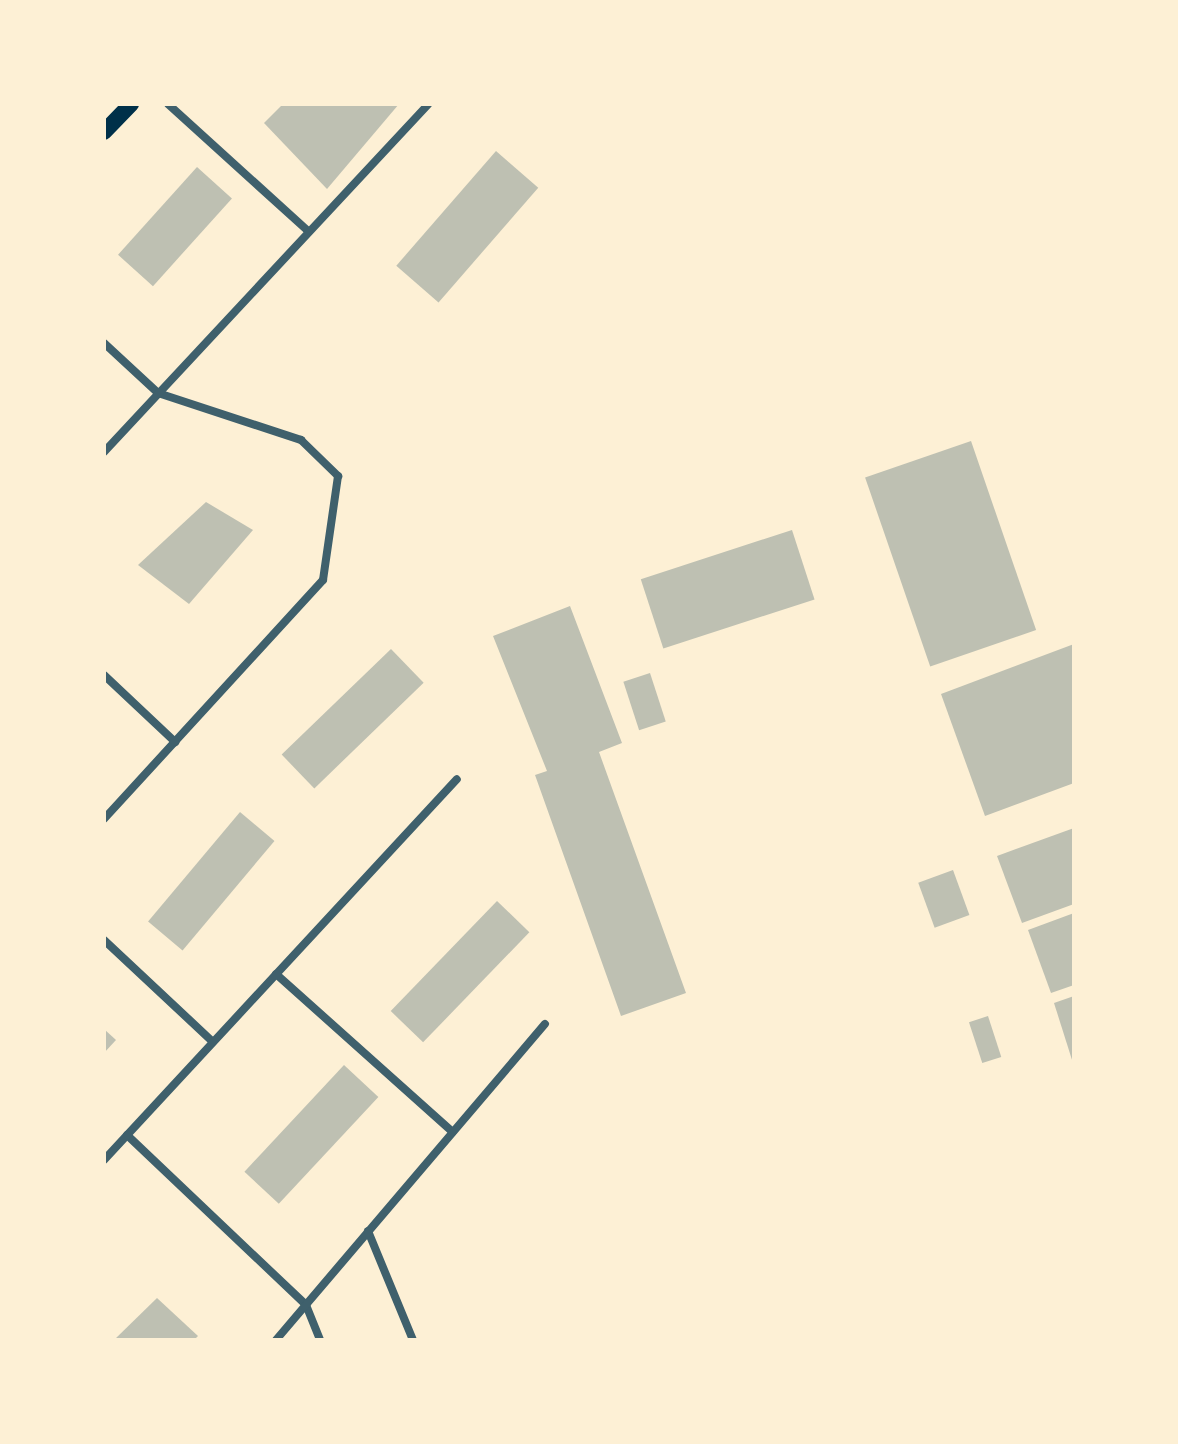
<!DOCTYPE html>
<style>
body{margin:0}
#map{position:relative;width:1178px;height:1444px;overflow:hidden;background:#fdf0d5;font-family:"DM Sans",sans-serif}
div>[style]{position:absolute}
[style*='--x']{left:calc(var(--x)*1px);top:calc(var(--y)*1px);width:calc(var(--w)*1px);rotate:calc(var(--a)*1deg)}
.building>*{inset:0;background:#bec0b2;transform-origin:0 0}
.minor>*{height:8px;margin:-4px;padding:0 4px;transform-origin:4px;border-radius:4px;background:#3f606c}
.secondary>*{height:16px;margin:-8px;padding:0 8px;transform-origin:8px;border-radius:8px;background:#003049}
span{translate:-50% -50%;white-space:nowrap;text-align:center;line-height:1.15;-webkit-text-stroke:6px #fdf0d5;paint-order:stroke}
.frame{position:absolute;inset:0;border:106px solid #fdf0d5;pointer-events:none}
</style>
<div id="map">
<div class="building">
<div style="clip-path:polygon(283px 104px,399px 104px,327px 189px,264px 123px)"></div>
<div style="left:496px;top:151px;width:56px;height:152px;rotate:41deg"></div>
<div style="left:197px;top:167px;width:47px;height:118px;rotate:42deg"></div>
<div style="left:971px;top:441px;width:200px;height:112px;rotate:71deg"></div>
<div style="clip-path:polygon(206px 502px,253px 530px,189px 604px,138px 565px)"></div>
<div style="left:792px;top:530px;width:73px;height:159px;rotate:72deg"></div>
<div style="clip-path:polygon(570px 606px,622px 743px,599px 752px,686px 993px,621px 1016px,535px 775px,547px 771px,493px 636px)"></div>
<div style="clip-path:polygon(1074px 644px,1074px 783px,985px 816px,941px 694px)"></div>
<div style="left:391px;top:649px;width:47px;height:152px;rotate:46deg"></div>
<div style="left:650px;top:673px;width:51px;height:28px;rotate:72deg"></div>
<div style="left:240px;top:812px;width:45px;height:143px;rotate:40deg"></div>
<div style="clip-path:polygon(1074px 828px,1074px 904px,1022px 923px,997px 856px)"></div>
<div style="left:953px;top:870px;width:48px;height:37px;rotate:70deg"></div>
<div style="left:497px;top:901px;width:45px;height:153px;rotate:44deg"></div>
<div style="clip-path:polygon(1074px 913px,1074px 985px,1051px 993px,1028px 930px)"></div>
<div style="clip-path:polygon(1074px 996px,1074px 1063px,1073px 1063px,1054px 1003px)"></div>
<div style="left:988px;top:1016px;width:43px;height:20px;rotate:72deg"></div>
<div style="clip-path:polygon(104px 1029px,116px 1040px,104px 1053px)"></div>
<div style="left:344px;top:1065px;width:47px;height:146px;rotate:43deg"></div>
<div style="clip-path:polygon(157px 1298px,198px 1336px,194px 1340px,114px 1340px)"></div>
</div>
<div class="minor">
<div style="--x:168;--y:104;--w:190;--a:42.2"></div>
<div style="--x:104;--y:343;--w:74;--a:42.8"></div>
<div style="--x:158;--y:393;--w:151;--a:18.2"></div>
<div style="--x:301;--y:440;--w:52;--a:44.2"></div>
<div style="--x:338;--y:476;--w:105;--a:98.2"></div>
<div style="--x:323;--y:580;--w:324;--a:132.5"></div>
<div style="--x:104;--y:452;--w:475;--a:-47"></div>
<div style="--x:104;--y:675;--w:98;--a:43.3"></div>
<div style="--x:104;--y:940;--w:149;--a:43.1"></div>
<div style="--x:276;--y:974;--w:237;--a:41.8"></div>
<div style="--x:127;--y:1135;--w:247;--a:43.5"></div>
<div style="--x:306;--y:1305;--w:38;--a:68"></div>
<div style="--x:104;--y:1160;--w:519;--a:-47.18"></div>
<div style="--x:368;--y:1231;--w:118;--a:67.6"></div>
<div style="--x:276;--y:1340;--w:415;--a:-49.6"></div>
</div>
<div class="secondary">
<div style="--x:104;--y:132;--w:39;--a:-46"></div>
</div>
<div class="frame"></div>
</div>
